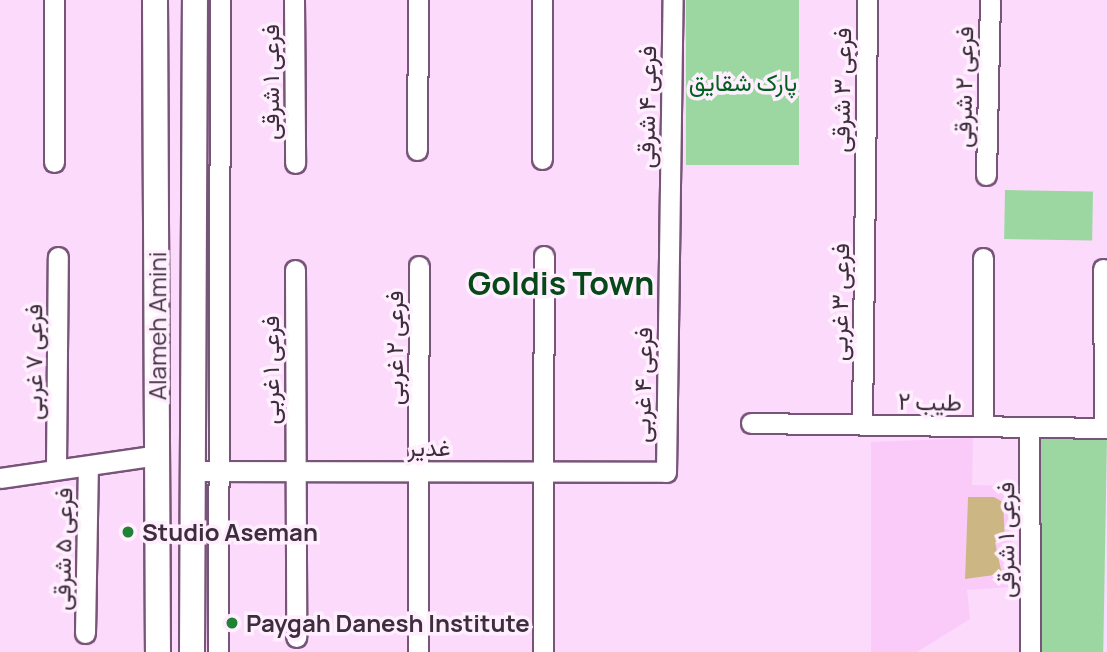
<!DOCTYPE html>
<meta charset="utf-8">
<style>
body{margin:0}
#map{position:relative;width:1107px;height:652px;overflow:hidden;background:#fcdafb;font-family:Manrope,Vazirmatn,sans-serif}
div>[style]{position:absolute}
[style*='--x']{left:calc(var(--x)*1px);top:calc(var(--y)*1px);width:calc(var(--w)*1px);rotate:calc(var(--a)*1deg)}
.built>*{inset:0;background:#facbf9}
.green>*{inset:0;background:#9cd7a1;transform-origin:0 0}
.building>*{inset:0;background:#ccb684}
.roads{filter:drop-shadow(2px 0 #785478) drop-shadow(-2px 0 #785478) drop-shadow(0 2px #785478) drop-shadow(0 -2px #785478)}
.minor>*{height:19px;margin:-9.5px;padding:0 9.5px;transform-origin:9.5px;border-radius:9.5px;background:#fff}
.major>*{height:24px;margin:-12px;padding:0 12px;transform-origin:12px;border-radius:12px;background:#fff}
.dots>*{width:19px;height:19px;translate:-50% -50%;box-sizing:border-box;border:4px solid #ffeefe;border-radius:50%}
span{translate:-50% -50%;white-space:nowrap;text-align:center;line-height:1.15;-webkit-text-stroke:7px #ffeefe;paint-order:stroke}
.street-label{font-size:24px;color:#3d2d3d}
.park-label{font-size:24px;color:#01601e}
.poi-label{font-size:24px;color:#3d2d3d;font-weight:700}
.left{translate:0 -50%;text-align:left}
.district-label{font-size:32px;color:#064817;font-weight:700}
</style>
<div id="map">
<div class="built">
<div style="clip-path:polygon(evenodd,973px 438px,972px 485px,1014px 486px,1011px 587px,967px 590px,970px 619px,917px 652px,871px 652px,871px 442px,973px 438px,968px 497px,994px 497px,1003px 502px,1005px 539px,995px 542px,1002px 574px,965px 579px,968px 497px)"></div>
</div>
<div class="green">
<div style="left:686px;top:0;width:113px;height:165px"></div>
<div style="left:1005px;top:190px;width:88px;height:49px;rotate:1deg"></div>
<div style="left:1037px;top:436px;width:70px;height:216px;rotate:1deg"></div>
</div>
<div class="building">
<div style="clip-path:polygon(968px 497px,994px 497px,1003px 502px,1005px 539px,995px 542px,1002px 574px,965px 579px)"></div>
</div>
<div class="roads">
<div class="minor">
<div style="--x:54;--y:0;--w:162;--a:90"></div>
<div style="--x:294;--y:0;--w:163;--a:89.6"></div>
<div style="--x:417;--y:150;--w:150;--a:-89.6"></div>
<div style="--x:542;--y:159;--w:159;--a:-90"></div>
<div style="--x:986;--y:175;--w:175;--a:-88.7"></div>
<div style="--x:1103;--y:269;--w:159;--a:89.6"></div>
<div style="--x:295;--y:270;--w:367;--a:89.8"></div>
<div style="--x:751;--y:423;--w:356;--a:0.8"></div>
<div style="--x:862;--y:424;--w:424;--a:-89.3"></div>
<div style="--x:983;--y:426;--w:168;--a:-90"></div>
<div style="--x:1029;--y:427;--w:225;--a:89.7"></div>
<div style="--x:56;--y:467;--w:210;--a:-89.5"></div>
<div style="--x:193;--y:471;--w:473;--a:0.1"></div>
<div style="--x:666;--y:472;--w:472;--a:-89.2"></div>
<div style="--x:0;--y:478;--w:160;--a:-8.3"></div>
<div style="--x:85;--y:633;--w:166;--a:-89"></div>
<div style="--x:218;--y:652;--w:652;--a:-89.82"></div>
<div style="--x:418;--y:652;--w:386;--a:-89.9"></div>
<div style="--x:543;--y:652;--w:396;--a:-89.9"></div>
</div>
<div class="major">
<div style="--x:155;--y:0;--w:652;--a:89.74"></div>
<div style="--x:192;--y:652;--w:652;--a:-89.74"></div>
</div>
</div>
<div class="dots">
<div style="left:128px;top:532px;background:#1f8235"></div>
<div style="left:232px;top:623px;background:#1f8235"></div>
</div>
<div class="street-label">
<span style="left:270px;top:82px;rotate:-90deg">فرعی ۱ شرقی</span>
<span style="left:963px;top:87px;rotate:-89deg">فرعی ۲ شرقی</span>
<span style="left:841px;top:90px;rotate:-89deg">فرعی ۳ شرقی</span>
<span style="left:646px;top:107px;rotate:-89deg">فرعی ۴ شرقی</span>
<span style="left:839px;top:302px;rotate:-89deg">فرعی ۳ غربی</span>
<span style="left:157px;top:326px;rotate:-90deg">Alameh Amini</span>
<span style="left:394px;top:348px;rotate:-90deg">فرعی ۲ غربی</span>
<span style="left:33px;top:362px;rotate:-90deg">فرعی ۷ غربی</span>
<span style="left:270px;top:370px;rotate:-90deg">فرعی ۱ غربی</span>
<span style="left:642px;top:385px;rotate:-89deg">فرعی ۴ غربی</span>
<span style="left:930px;top:401px;rotate:1deg">طیب ۲</span>
<span style="left:429px;top:447px">غدیر</span>
<span style="left:1005px;top:540px;rotate:-90deg">فرعی ۱ شرقی</span>
<span style="left:62px;top:549px;rotate:-89deg">فرعی ۵ شرقی</span>
</div>
<div class="park-label">
<span style="left:743px;top:82px">پارک شقایق</span>
</div>
<div class="poi-label">
<span class="left" style="left:142px;top:532px">Studio Aseman</span>
<span class="left" style="left:246px;top:623px">Paygah Danesh Institute</span>
</div>
<div class="district-label">
<span style="left:561px;top:283px">Goldis Town</span>
</div>
</div>
